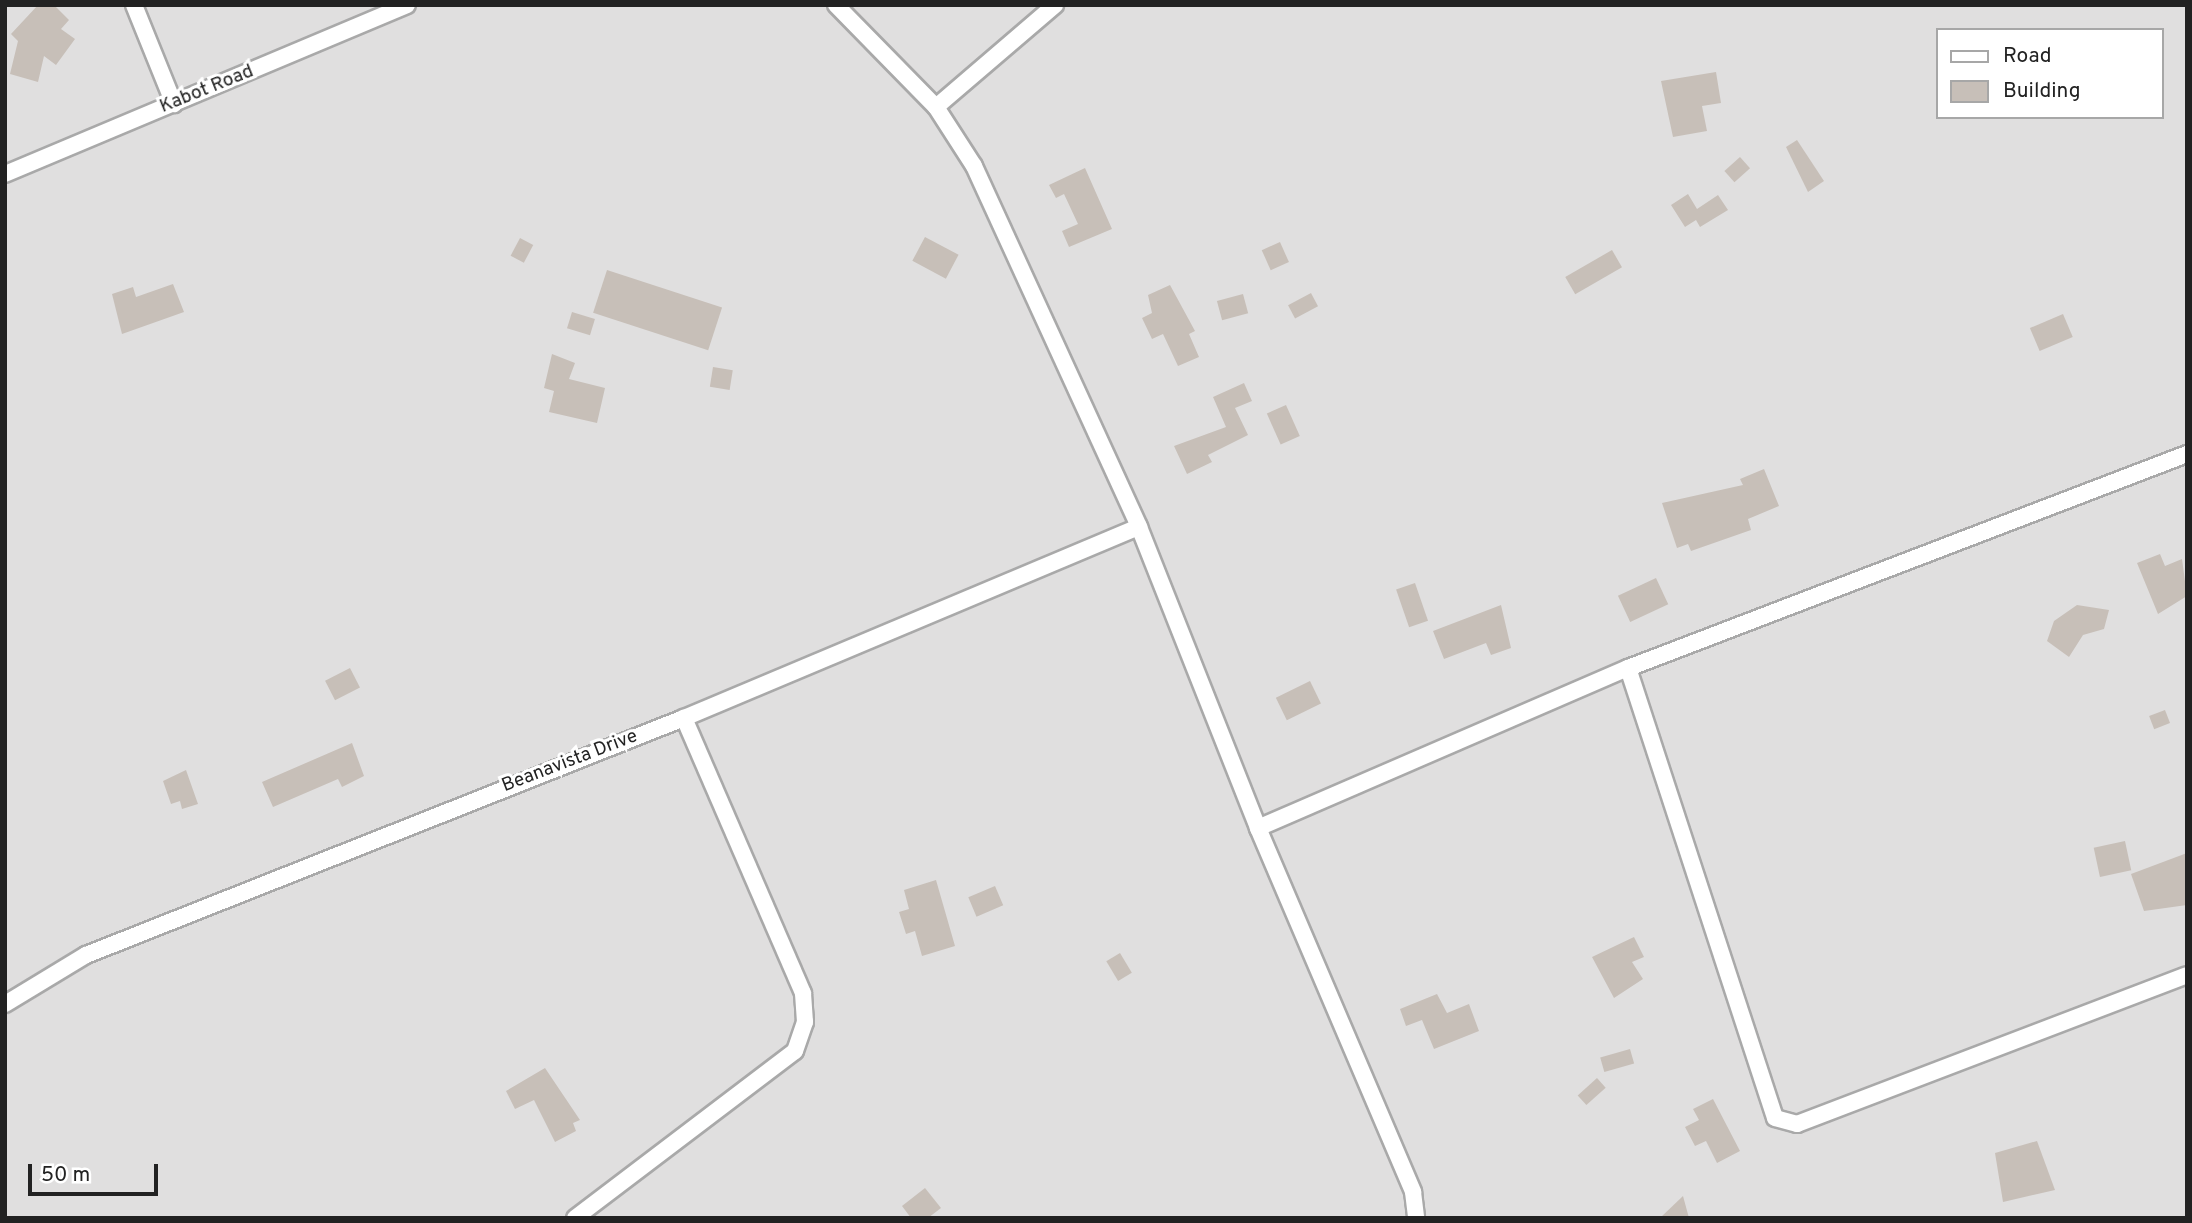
<!DOCTYPE html>
<style>
body{margin:0}
#map{position:relative;width:2192px;height:1223px;overflow:hidden;background:#f2efe9;font-family:Overpass,sans-serif}
div>[style]{position:absolute}
[style*='--x']{left:calc(var(--x)*1px);top:calc(var(--y)*1px);width:calc(var(--w)*1px);rotate:calc(var(--a)*1deg)}
.residential>*{inset:0;background:#e0dfdf}
.building>*{inset:0;background:#c7bfb8;transform-origin:0 0}
.roads{filter:drop-shadow(2px 0 #a9a9a9) drop-shadow(-2px 0 #a9a9a9) drop-shadow(0 2px #a9a9a9) drop-shadow(0 -2px #a9a9a9)}
.street>*{height:16px;margin:-8px;padding:0 8px;transform-origin:8px;border-radius:8px;background:#fff}
span{translate:-50% -50%;white-space:nowrap;text-align:center;line-height:1.15;-webkit-text-stroke:6px #fff;paint-order:stroke}
.street-label{font-size:19px;color:#222}
.frame{position:absolute;inset:0;border:7px solid #222;pointer-events:none}
.legend{position:absolute;left:1936px;top:28px;width:228px;height:91px;box-sizing:border-box;background:#fff;border:2px solid #a7a7a7;margin:0;padding:9px 12px;list-style:none;font-size:21px;color:#222}
.legend li{display:flex;align-items:center;gap:14px;height:35px}
.legend b{width:35px;border:2px solid #a7a7a7}
.scale{position:absolute;left:28px;top:1164px;width:130px;height:32px;box-sizing:border-box;border:4px solid #222;border-top:0;padding-left:9px;font-size:21px;line-height:24px;white-space:nowrap;color:#222;-webkit-text-stroke:5px #fff;paint-order:stroke}
</style>
<div id="map">
<div class="residential">
<div style="clip-path:polygon(evenodd,5px 5px,2187px 5px,2187px 1218px,5px 1218px,5px 5px,1938px 30px,2162px 30px,2162px 117px,1938px 117px,1938px 30px)"></div>
</div>
<div class="building">
<div style="clip-path:polygon(38px 5px,54px 5px,69px 20px,61px 29px,75px 39px,56px 65px,44px 56px,38px 82px,10px 74px,18px 41px,11px 34px)"></div>
<div style="clip-path:polygon(1716px 72px,1721px 103px,1702px 106px,1707px 131px,1673px 137px,1661px 81px)"></div>
<div style="clip-path:polygon(1797px 140px,1824px 181px,1808px 192px,1786px 147px)"></div>
<div style="left:1740px;top:157px;width:15px;height:21px;rotate:48deg"></div>
<div style="clip-path:polygon(1085px 168px,1112px 229px,1069px 247px,1062px 231px,1078px 224px,1064px 194px,1056px 198px,1049px 185px)"></div>
<div style="clip-path:polygon(1688px 194px,1697px 209px,1718px 195px,1728px 210px,1700px 227px,1696px 220px,1685px 227px,1671px 205px)"></div>
<div style="left:925px;top:237px;width:38px;height:27px;rotate:28deg"></div>
<div style="left:520px;top:238px;width:15px;height:20px;rotate:28deg"></div>
<div style="left:1280px;top:242px;width:22px;height:20px;rotate:66deg"></div>
<div style="left:1612px;top:250px;width:20px;height:54px;rotate:60deg"></div>
<div style="left:607px;top:270px;width:121px;height:45px;rotate:18deg"></div>
<div style="clip-path:polygon(173px 284px,184px 312px,122px 334px,112px 294px,133px 287px,136px 297px)"></div>
<div style="clip-path:polygon(1170px 285px,1195px 331px,1189px 334px,1199px 357px,1178px 366px,1163px 334px,1152px 339px,1142px 318px,1152px 313px,1148px 295px)"></div>
<div style="left:1311px;top:293px;width:15px;height:26px;rotate:62deg"></div>
<div style="left:1243px;top:294px;width:20px;height:27px;rotate:75deg"></div>
<div style="left:572px;top:312px;width:24px;height:17px;rotate:17deg"></div>
<div style="left:2063px;top:314px;width:25px;height:36px;rotate:67deg"></div>
<div style="clip-path:polygon(552px 354px,575px 363px,569px 379px,605px 388px,597px 423px,549px 412px,554px 391px,544px 388px)"></div>
<div style="left:713px;top:367px;width:20px;height:20px;rotate:9deg"></div>
<div style="clip-path:polygon(1244px 383px,1252px 401px,1235px 408px,1248px 435px,1208px 455px,1212px 462px,1187px 474px,1174px 446px,1226px 427px,1213px 397px)"></div>
<div style="left:1286px;top:405px;width:34px;height:21px;rotate:66deg"></div>
<div style="clip-path:polygon(1764px 469px,1779px 506px,1748px 519px,1751px 530px,1691px 551px,1688px 544px,1677px 548px,1662px 503px,1743px 485px,1740px 479px)"></div>
<div style="clip-path:polygon(2160px 554px,2165px 566px,2182px 559px,2187px 596px,2158px 614px,2137px 563px)"></div>
<div style="left:1656px;top:578px;width:29px;height:42px;rotate:65deg"></div>
<div style="left:1415px;top:583px;width:40px;height:20px;rotate:71deg"></div>
<div style="clip-path:polygon(1501px 605px,1511px 648px,1491px 655px,1486px 643px,1444px 659px,1433px 631px)"></div>
<div style="clip-path:polygon(2077px 605px,2109px 610px,2104px 629px,2083px 635px,2069px 657px,2047px 641px,2054px 621px)"></div>
<div style="left:350px;top:668px;width:22px;height:28px;rotate:63deg"></div>
<div style="left:1310px;top:681px;width:25px;height:38px;rotate:64deg"></div>
<div style="left:2165px;top:710px;width:14px;height:17px;rotate:69deg"></div>
<div style="clip-path:polygon(352px 743px,364px 776px,342px 787px,338px 779px,273px 807px,262px 782px)"></div>
<div style="clip-path:polygon(186px 770px,198px 804px,182px 809px,180px 801px,171px 804px,163px 781px)"></div>
<div style="left:2125px;top:841px;width:30px;height:32px;rotate:78deg"></div>
<div style="clip-path:polygon(2187px 853px,2187px 905px,2144px 911px,2131px 874px)"></div>
<div style="clip-path:polygon(936px 880px,955px 946px,922px 956px,915px 931px,906px 934px,899px 912px,909px 909px,904px 890px)"></div>
<div style="left:995px;top:886px;width:21px;height:29px;rotate:67deg"></div>
<div style="clip-path:polygon(1634px 937px,1644px 957px,1632px 962px,1643px 979px,1614px 998px,1592px 957px)"></div>
<div style="left:1120px;top:953px;width:23px;height:16px;rotate:59deg"></div>
<div style="clip-path:polygon(1437px 994px,1447px 1013px,1469px 1004px,1479px 1031px,1434px 1049px,1422px 1020px,1406px 1026px,1400px 1009px)"></div>
<div style="left:1630px;top:1049px;width:15px;height:31px;rotate:74deg"></div>
<div style="clip-path:polygon(545px 1068px,580px 1120px,573px 1123px,576px 1131px,555px 1142px,534px 1100px,515px 1109px,506px 1091px)"></div>
<div style="left:1597px;top:1078px;width:13px;height:26px;rotate:48deg"></div>
<div style="clip-path:polygon(1713px 1099px,1740px 1151px,1717px 1163px,1706px 1141px,1695px 1146px,1685px 1127px,1699px 1120px,1693px 1109px)"></div>
<div style="clip-path:polygon(2037px 1141px,2055px 1190px,2003px 1202px,1995px 1153px)"></div>
<div style="clip-path:polygon(925px 1188px,941px 1208px,928px 1218px,911px 1218px,902px 1206px)"></div>
<div style="clip-path:polygon(1683px 1196px,1689px 1218px,1660px 1218px)"></div>
</div>
<div class="roads">
<div class="street">
<div style="--x:134;--y:5;--w:107;--a:68"></div>
<div style="--x:836;--y:5;--w:143;--a:45.6"></div>
<div style="--x:936;--y:107;--w:70;--a:57.2"></div>
<div style="--x:974;--y:166;--w:397;--a:65.4"></div>
<div style="--x:1139;--y:527;--w:324;--a:68.4"></div>
<div style="--x:1258;--y:828;--w:403;--a:-23.4"></div>
<div style="--x:1628;--y:668;--w:599;--a:-20.95"></div>
<div style="--x:936;--y:107;--w:157;--a:-40.6"></div>
<div style="--x:5;--y:174;--w:436;--a:-22.8"></div>
<div style="--x:1628;--y:668;--w:473;--a:71.9"></div>
<div style="--x:1775;--y:1118;--w:23;--a:15"></div>
<div style="--x:1797;--y:1124;--w:417;--a:-20.9"></div>
<div style="--x:1258;--y:828;--w:396;--a:66.9"></div>
<div style="--x:1413;--y:1192;--w:26;--a:83"></div>
<div style="--x:5;--y:1004;--w:95;--a:-31.2"></div>
<div style="--x:86;--y:955;--w:643;--a:-21.62"></div>
<div style="--x:684;--y:718;--w:493;--a:-22.8"></div>
<div style="--x:575;--y:1218;--w:276;--a:-37.2"></div>
<div style="--x:795;--y:1051;--w:31;--a:-71"></div>
<div style="--x:805;--y:1022;--w:29;--a:-94"></div>
<div style="--x:803;--y:993;--w:300;--a:-113.4"></div>
</div>
</div>
<div class="street-label">
<span style="left:207px;top:90px;rotate:-22deg">Kabot Road</span>
<span style="left:570px;top:762px;rotate:-21deg">Beanavista Drive</span>
</div>
<div class="frame"></div>
<ul class="legend">
<li><b style="height:9px;background:#fff"></b>Road</li>
<li><b style="height:19px;background:#c7bfb8"></b>Building</li>
</ul>
<div class="scale">50 m</div>
</div>
